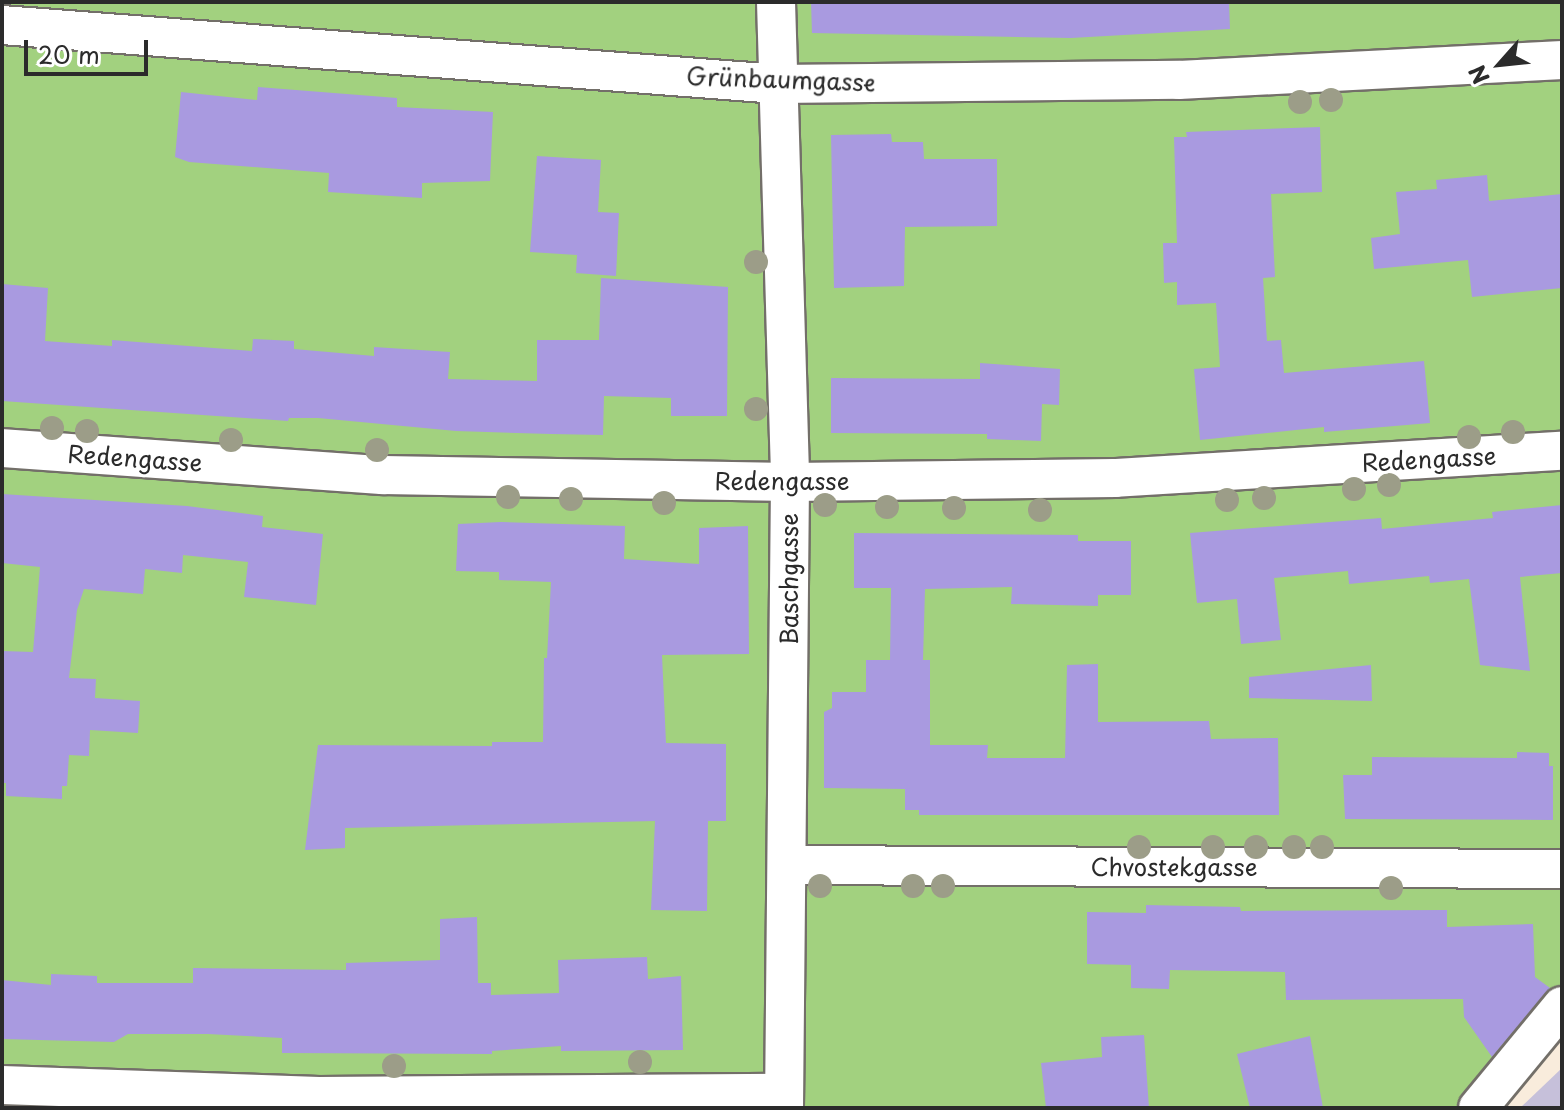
<!DOCTYPE html>
<meta charset="utf-8">
<style>
body{margin:0}
#map{position:relative;width:1564px;height:1110px;overflow:hidden;background:#f9ecdc;font-family:"Playpen Sans",sans-serif}
div>[style]{position:absolute}
[style*='--x']{left:calc(var(--x)*1px);top:calc(var(--y)*1px);width:calc(var(--w)*1px);rotate:calc(var(--a)*1deg)}
.industrial>*{inset:0;background:#c6c0da}
.green>*{inset:0;background:#a2d17f}
.building>*{inset:0;background:#a99ae0}
.roads{filter:drop-shadow(2px 0 #736f69) drop-shadow(-2px 0 #736f69) drop-shadow(0 2px #736f69) drop-shadow(0 -2px #736f69)}
.street>*{height:38px;margin:-19px;padding:0 19px;transform-origin:19px;border-radius:19px;background:#fff}
.trees>*{width:24px;height:24px;margin:-12px;border-radius:50%;background:#9c9d88}
span{translate:-50% -50%;white-space:nowrap;text-align:center;line-height:1.15;-webkit-text-stroke:6px #fff;paint-order:stroke}
.street-label{font-size:24px;color:#2b2b2b}
.frame{position:absolute;inset:0;border:4px solid #2b2b2b;pointer-events:none}
.north{position:absolute;left:1460px;top:24px;width:80px;height:80px;-webkit-text-stroke:6px #fff;paint-order:stroke;rotate:243deg;font-size:22px;font-weight:700;line-height:32px;text-align:center;color:#2b2b2b}
.north::after{content:'';display:block;margin:auto;width:28px;height:36px;background:#2b2b2b;clip-path:polygon(50% 0,100% 100%,50% 72%,0 100%)}
.scale{position:absolute;left:24px;top:40px;width:124px;height:36px;box-sizing:border-box;border:4px solid #2b2b2b;border-top:0;padding-left:10px;font-size:24px;line-height:28px;white-space:nowrap;color:#2b2b2b;-webkit-text-stroke:6px #fff;paint-order:stroke}
</style>
<div id="map">
<div class="industrial">
<div style="clip-path:polygon(1562px 1068px,1562px 1108px,1520px 1108px)"></div>
</div>
<div class="green">
<div style="clip-path:polygon(2px 2px,1562px 2px,1562px 1006px,1478px 1108px,2px 1108px)"></div>
</div>
<div class="building">
<div style="clip-path:polygon(811px 2px,1229px 2px,1230px 29px,1071px 38px,812px 33px)"></div>
<div style="clip-path:polygon(258px 87px,397px 98px,397px 107px,493px 112px,490px 181px,422px 183px,422px 198px,328px 192px,329px 173px,189px 162px,175px 157px,181px 92px,257px 100px)"></div>
<div style="clip-path:polygon(1320px 127px,1322px 192px,1271px 194px,1275px 277px,1263px 278px,1267px 341px,1281px 340px,1284px 373px,1424px 361px,1430px 423px,1324px 432px,1324px 427px,1200px 440px,1194px 369px,1220px 367px,1216px 303px,1177px 305px,1177px 282px,1164px 283px,1163px 243px,1177px 243px,1174px 137px,1187px 137px,1186px 132px)"></div>
<div style="clip-path:polygon(891px 134px,892px 142px,923px 142px,924px 159px,997px 159px,997px 226px,905px 227px,904px 286px,834px 288px,831px 135px)"></div>
<div style="clip-path:polygon(537px 156px,601px 160px,598px 212px,619px 213px,616px 276px,576px 273px,577px 255px,530px 252px)"></div>
<div style="clip-path:polygon(1487px 175px,1489px 201px,1562px 194px,1562px 288px,1472px 297px,1468px 260px,1374px 269px,1371px 238px,1400px 234px,1396px 192px,1437px 189px,1436px 180px)"></div>
<div style="clip-path:polygon(601px 278px,728px 287px,727px 416px,671px 416px,671px 398px,604px 396px,603px 435px,551px 434px,456px 431px,318px 418px,289px 418px,288px 421px,2px 401px,2px 284px,48px 288px,45px 341px,112px 346px,112px 340px,252px 351px,253px 339px,294px 341px,294px 349px,374px 356px,374px 347px,450px 352px,448px 379px,537px 381px,537px 340px,599px 340px)"></div>
<div style="clip-path:polygon(980px 363px,1060px 369px,1059px 405px,1042px 404px,1041px 441px,987px 439px,987px 434px,831px 433px,831px 378px,980px 379px)"></div>
<div style="clip-path:polygon(2px 494px,187px 506px,263px 516px,262px 527px,323px 534px,316px 605px,244px 597px,248px 562px,183px 555px,182px 573px,145px 569px,143px 594px,84px 589px,77px 610px,69px 678px,96px 679px,95px 698px,140px 701px,138px 733px,90px 730px,89px 756px,69px 755px,67px 786px,62px 786px,62px 799px,6px 796px,6px 783px,2px 783px,2px 651px,33px 652px,40px 567px,2px 563px)"></div>
<div style="clip-path:polygon(1562px 505px,1562px 573px,1520px 577px,1530px 671px,1480px 665px,1469px 579px,1430px 583px,1429px 576px,1349px 584px,1348px 571px,1274px 578px,1281px 640px,1241px 644px,1237px 599px,1197px 603px,1190px 533px,1381px 518px,1382px 529px,1493px 518px,1492px 512px)"></div>
<div style="clip-path:polygon(501px 522px,625px 526px,624px 559px,699px 564px,699px 528px,748px 526px,749px 654px,662px 655px,666px 743px,726px 744px,726px 821px,708px 821px,707px 911px,651px 910px,655px 821px,345px 828px,345px 848px,305px 850px,318px 745px,492px 746px,492px 742px,543px 742px,544px 658px,547px 658px,551px 582px,499px 580px,499px 572px,456px 571px,458px 524px)"></div>
<div style="clip-path:polygon(854px 533px,1078px 535px,1078px 541px,1131px 541px,1131px 595px,1098px 595px,1098px 606px,1011px 604px,1012px 587px,925px 589px,923px 660px,930px 660px,930px 745px,988px 745px,987px 758px,1065px 758px,1067px 665px,1098px 664px,1098px 722px,1209px 721px,1211px 739px,1278px 738px,1279px 815px,919px 815px,919px 810px,905px 810px,905px 789px,824px 788px,824px 712px,832px 708px,832px 692px,866px 692px,866px 660px,890px 660px,891px 588px,854px 588px)"></div>
<div style="clip-path:polygon(1371px 665px,1372px 701px,1249px 698px,1249px 677px)"></div>
<div style="clip-path:polygon(1517px 752px,1549px 753px,1549px 766px,1553px 766px,1553px 820px,1345px 819px,1343px 775px,1372px 775px,1372px 757px,1517px 758px)"></div>
<div style="clip-path:polygon(1146px 905px,1240px 907px,1241px 911px,1447px 910px,1447px 927px,1533px 924px,1535px 977px,1550px 988px,1492px 1057px,1464px 1017px,1463px 999px,1286px 1000px,1285px 972px,1170px 970px,1169px 989px,1131px 988px,1131px 965px,1087px 964px,1087px 912px,1146px 913px)"></div>
<div style="clip-path:polygon(477px 917px,478px 983px,491px 983px,491px 995px,559px 993px,558px 960px,647px 957px,648px 979px,681px 976px,683px 1050px,561px 1051px,561px 1046px,492px 1051px,492px 1054px,282px 1053px,282px 1038px,208px 1034px,128px 1034px,114px 1042px,2px 1039px,2px 980px,51px 985px,51px 974px,97px 976px,97px 983px,193px 983px,193px 968px,346px 970px,346px 963px,440px 960px,440px 919px)"></div>
<div style="clip-path:polygon(1144px 1035px,1149px 1108px,1046px 1108px,1041px 1063px,1102px 1057px,1101px 1037px)"></div>
<div style="clip-path:polygon(1310px 1036px,1323px 1108px,1250px 1108px,1237px 1054px)"></div>
</div>
<div class="roads">
<div class="street">
<div style="--x:776;--y:2;--w:480;--a:88.3"></div>
<div style="--x:790;--y:482;--w:626;--a:90.55"></div>
<div style="--x:2;--y:25;--w:777;--a:4.35"></div>
<div style="--x:777;--y:84;--w:402;--a:-0.6"></div>
<div style="--x:1179;--y:80;--w:384;--a:-3"></div>
<div style="--x:2;--y:448;--w:382;--a:4.1"></div>
<div style="--x:383;--y:475;--w:407;--a:1"></div>
<div style="--x:790;--y:482;--w:325;--a:-0.7"></div>
<div style="--x:1115;--y:478;--w:448;--a:-3.5"></div>
<div style="--x:787;--y:865;--w:775;--a:0.3"></div>
<div style="--x:2;--y:1085;--w:317;--a:2"></div>
<div style="--x:319;--y:1096;--w:465;--a:-0.4"></div>
<div style="--x:1478;--y:1108;--w:132;--a:-50.5"></div>
</div>
</div>
<div class="trees">
<div style="left:1331px;top:100px"></div>
<div style="left:1300px;top:102px"></div>
<div style="left:756px;top:262px"></div>
<div style="left:756px;top:409px"></div>
<div style="left:52px;top:428px"></div>
<div style="left:87px;top:431px"></div>
<div style="left:1513px;top:432px"></div>
<div style="left:1469px;top:437px"></div>
<div style="left:231px;top:440px"></div>
<div style="left:377px;top:450px"></div>
<div style="left:1389px;top:485px"></div>
<div style="left:1354px;top:489px"></div>
<div style="left:508px;top:497px"></div>
<div style="left:1264px;top:498px"></div>
<div style="left:571px;top:499px"></div>
<div style="left:1227px;top:500px"></div>
<div style="left:664px;top:503px"></div>
<div style="left:825px;top:505px"></div>
<div style="left:887px;top:507px"></div>
<div style="left:954px;top:508px"></div>
<div style="left:1040px;top:510px"></div>
<div style="left:1139px;top:847px"></div>
<div style="left:1213px;top:847px"></div>
<div style="left:1256px;top:847px"></div>
<div style="left:1294px;top:847px"></div>
<div style="left:1322px;top:847px"></div>
<div style="left:820px;top:886px"></div>
<div style="left:913px;top:886px"></div>
<div style="left:943px;top:886px"></div>
<div style="left:1391px;top:888px"></div>
<div style="left:640px;top:1062px"></div>
<div style="left:394px;top:1066px"></div>
</div>
<div class="street-label">
<span style="left:781px;top:79px;rotate:2deg">Grünbaumgasse</span>
<span style="left:135px;top:458px;rotate:4deg">Redengasse</span>
<span style="left:1429px;top:459px;rotate:-3deg">Redengasse</span>
<span style="left:782px;top:481px">Redengasse</span>
<span style="left:789px;top:579px;rotate:-90deg">Baschgasse</span>
<span style="left:1174px;top:867px">Chvostekgasse</span>
</div>
<div class="frame"></div>
<div class="north">N</div>
<div class="scale">20 m</div>
</div>
